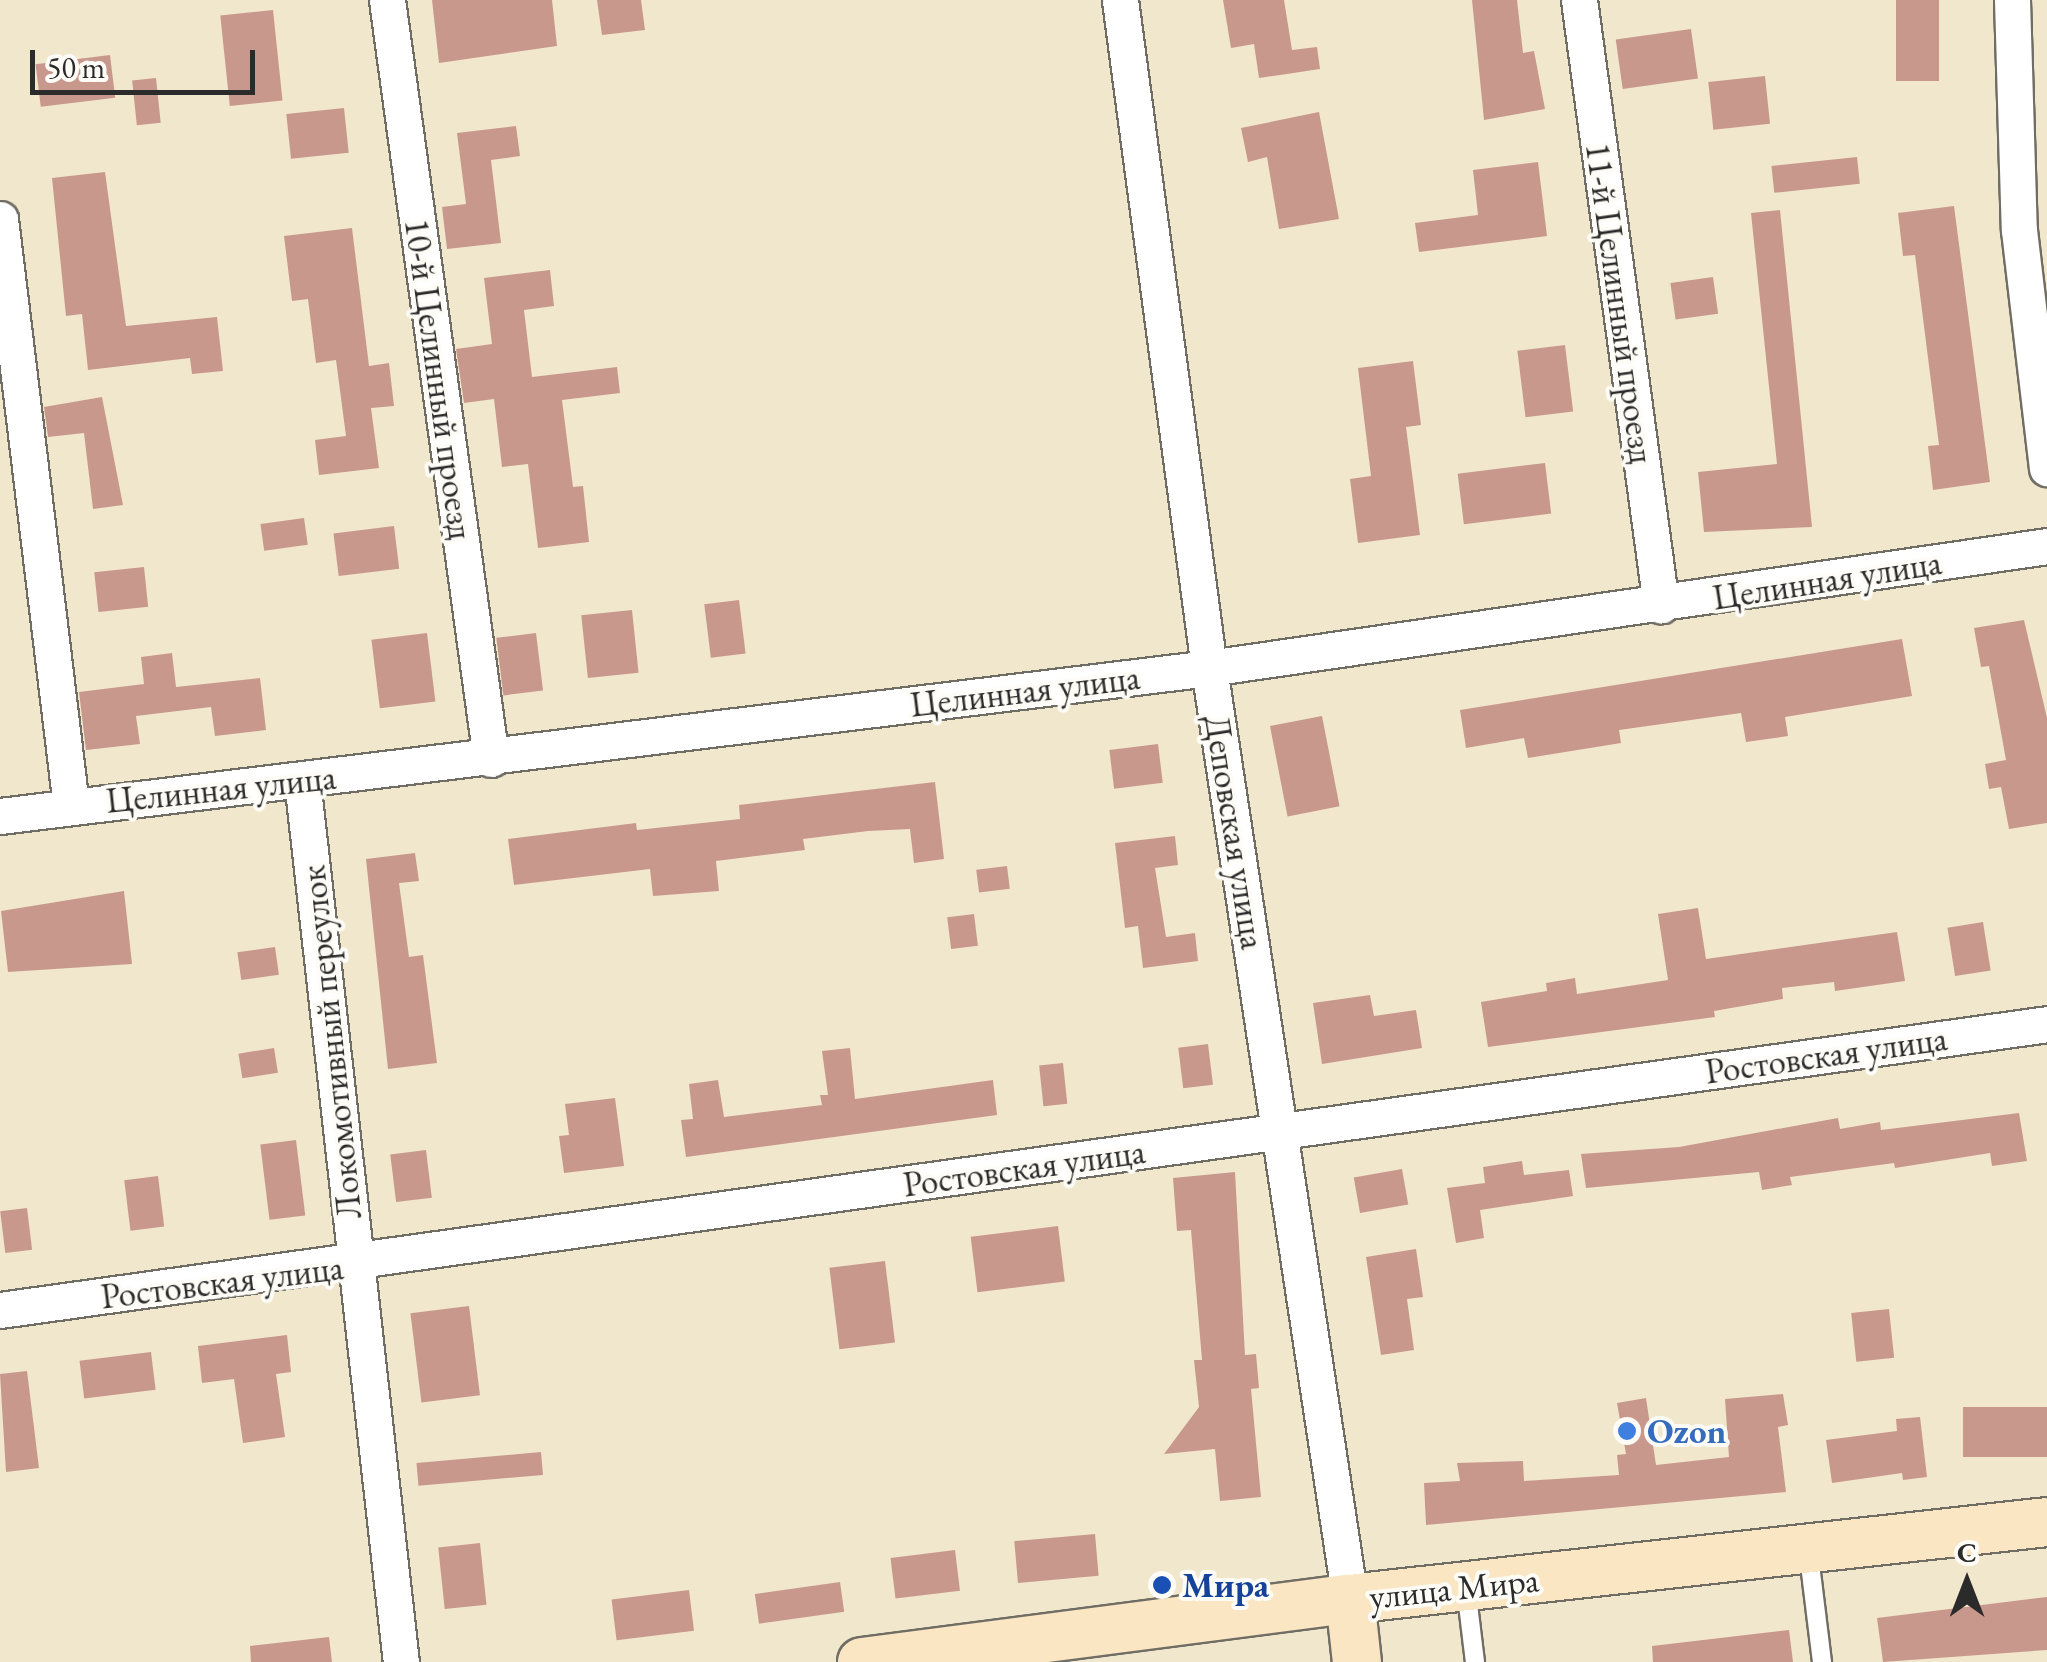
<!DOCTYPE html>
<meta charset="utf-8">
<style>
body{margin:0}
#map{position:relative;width:2047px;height:1662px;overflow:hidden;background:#f1e7cd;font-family:"EB Garamond",serif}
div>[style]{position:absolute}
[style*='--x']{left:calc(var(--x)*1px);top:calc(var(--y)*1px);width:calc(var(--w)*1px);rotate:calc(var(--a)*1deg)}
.building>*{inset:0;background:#c9988d;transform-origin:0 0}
.roads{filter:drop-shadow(2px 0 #706d64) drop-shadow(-2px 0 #706d64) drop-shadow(0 2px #706d64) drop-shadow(0 -2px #706d64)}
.lane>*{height:18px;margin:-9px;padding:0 9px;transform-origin:9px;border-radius:9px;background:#fff}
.street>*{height:35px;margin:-17.5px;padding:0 17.5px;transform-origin:17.5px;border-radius:17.5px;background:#fff}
.secondary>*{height:48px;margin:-24px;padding:0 24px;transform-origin:24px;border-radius:24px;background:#fbe6c4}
.dots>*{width:28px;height:28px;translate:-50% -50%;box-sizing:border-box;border:5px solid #fdfcf7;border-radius:50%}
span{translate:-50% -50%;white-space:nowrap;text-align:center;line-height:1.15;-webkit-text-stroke:8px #fdfcf7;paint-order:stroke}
.street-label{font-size:35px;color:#2b2b2b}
.shop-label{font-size:35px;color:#366cbe;font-weight:700}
.left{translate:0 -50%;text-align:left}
.transit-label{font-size:35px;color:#164399;font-weight:700}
.north{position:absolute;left:1917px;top:1532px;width:100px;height:100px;-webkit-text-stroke:8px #fdfcf7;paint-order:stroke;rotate:0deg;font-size:28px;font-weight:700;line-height:40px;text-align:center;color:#2b2b2b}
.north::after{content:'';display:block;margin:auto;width:35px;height:45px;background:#2b2b2b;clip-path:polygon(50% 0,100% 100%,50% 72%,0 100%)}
.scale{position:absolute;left:30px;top:50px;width:225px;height:45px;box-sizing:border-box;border:5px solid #2b2b2b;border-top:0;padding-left:12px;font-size:30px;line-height:35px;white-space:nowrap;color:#2b2b2b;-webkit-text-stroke:8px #fdfcf7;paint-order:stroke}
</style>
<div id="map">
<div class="building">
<div style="clip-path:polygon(432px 0,552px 0,557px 46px,439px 63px)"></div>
<div style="clip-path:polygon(597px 0,641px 0,645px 30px,602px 35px)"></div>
<div style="clip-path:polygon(1223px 0,1284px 0,1292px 50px,1317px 47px,1320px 69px,1259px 78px,1254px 44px,1231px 48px)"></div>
<div style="clip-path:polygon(1472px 0,1517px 0,1523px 53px,1534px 51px,1545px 109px,1484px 120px)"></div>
<div style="left:1896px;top:0;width:43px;height:81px"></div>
<div style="left:273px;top:10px;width:91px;height:53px;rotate:84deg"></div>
<div style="left:1691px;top:29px;width:50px;height:76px;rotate:82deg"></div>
<div style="left:110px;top:55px;width:43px;height:75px;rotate:83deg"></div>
<div style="left:1765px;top:76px;width:48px;height:57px;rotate:84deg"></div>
<div style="left:156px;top:78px;width:45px;height:24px;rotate:84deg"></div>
<div style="left:344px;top:108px;width:45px;height:58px;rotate:84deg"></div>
<div style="clip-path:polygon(1319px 112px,1339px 219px,1279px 229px,1267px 157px,1248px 162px,1241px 128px)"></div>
<div style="clip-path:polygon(516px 126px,520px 156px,491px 160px,501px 243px,447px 249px,442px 207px,466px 204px,457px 133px)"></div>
<div style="left:1857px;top:157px;width:27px;height:86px;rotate:84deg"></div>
<div style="clip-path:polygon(1538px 162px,1547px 236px,1419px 252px,1415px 223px,1478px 215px,1473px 170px)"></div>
<div style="clip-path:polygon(105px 172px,126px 326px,217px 317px,223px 371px,192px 374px,190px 358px,88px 370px,82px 314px,66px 316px,52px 178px)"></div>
<div style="clip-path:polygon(1954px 206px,1990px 482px,1933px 490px,1928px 446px,1939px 445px,1915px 255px,1903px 256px,1898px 213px)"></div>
<div style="clip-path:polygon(1780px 210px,1812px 527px,1704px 532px,1698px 472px,1777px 464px,1751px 213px)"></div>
<div style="clip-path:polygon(352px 228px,369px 366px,389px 363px,394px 406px,371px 408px,379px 468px,319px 475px,315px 440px,346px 436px,336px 360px,316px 363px,308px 299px,292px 301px,284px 236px)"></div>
<div style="clip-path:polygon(550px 270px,554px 306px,524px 310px,532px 377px,617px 367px,620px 393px,562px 400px,573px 487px,583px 486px,589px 542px,538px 548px,528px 464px,502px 467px,494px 399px,464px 403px,456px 349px,492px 344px,484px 278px)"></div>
<div style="left:1713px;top:277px;width:37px;height:43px;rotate:82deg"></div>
<div style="left:1565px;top:345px;width:67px;height:48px;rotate:83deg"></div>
<div style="clip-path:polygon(1413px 361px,1421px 425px,1406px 427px,1420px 535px,1358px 543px,1350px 479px,1371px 476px,1358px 368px)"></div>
<div style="clip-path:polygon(102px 397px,123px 505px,93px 509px,84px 433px,48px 437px,44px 407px)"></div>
<div style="left:1545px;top:463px;width:51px;height:88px;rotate:83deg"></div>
<div style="left:304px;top:518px;width:27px;height:44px;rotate:82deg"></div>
<div style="left:394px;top:526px;width:43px;height:61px;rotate:83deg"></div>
<div style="left:144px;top:567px;width:40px;height:50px;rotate:84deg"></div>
<div style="left:739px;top:600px;width:54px;height:35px;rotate:83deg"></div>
<div style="left:632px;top:610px;width:63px;height:51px;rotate:84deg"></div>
<div style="clip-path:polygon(2024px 620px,2047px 718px,2047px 823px,2009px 829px,2001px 787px,1989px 789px,1985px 764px,2006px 760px,1989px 666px,1981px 667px,1974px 628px)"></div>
<div style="left:427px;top:633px;width:69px;height:56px;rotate:83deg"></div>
<div style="left:536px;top:633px;width:58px;height:40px;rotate:83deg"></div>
<div style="clip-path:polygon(1902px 639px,1912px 696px,1785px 717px,1788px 736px,1746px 742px,1741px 713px,1619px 730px,1621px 743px,1528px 758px,1524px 738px,1466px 748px,1460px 710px)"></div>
<div style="clip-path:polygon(172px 653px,176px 687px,260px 678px,266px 730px,215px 736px,211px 707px,136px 716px,140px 744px,86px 750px,79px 692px,144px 684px,141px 657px)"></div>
<div style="left:1322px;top:716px;width:92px;height:53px;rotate:79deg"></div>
<div style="left:1158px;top:744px;width:39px;height:49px;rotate:83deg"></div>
<div style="clip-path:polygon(935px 782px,944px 859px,914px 863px,910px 829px,868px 831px,803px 839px,805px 850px,716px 861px,719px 891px,653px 896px,650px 869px,514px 885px,508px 839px,636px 823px,637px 830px,740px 819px,739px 805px)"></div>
<div style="clip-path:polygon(1175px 836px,1178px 865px,1155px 868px,1166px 937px,1195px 933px,1198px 961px,1143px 968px,1138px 926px,1125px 928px,1115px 843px)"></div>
<div style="clip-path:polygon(415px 853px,419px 881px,399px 883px,409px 957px,423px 955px,437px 1063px,388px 1069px,366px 859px)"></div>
<div style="left:1007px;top:866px;width:23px;height:31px;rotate:83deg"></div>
<div style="clip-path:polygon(124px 891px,132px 964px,8px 972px,1px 911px)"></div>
<div style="clip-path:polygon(1698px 908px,1706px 959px,1897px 932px,1905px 981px,1835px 991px,1834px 982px,1782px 988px,1783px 999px,1714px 1011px,1715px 1017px,1488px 1047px,1481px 1002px,1547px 991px,1546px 983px,1575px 978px,1577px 994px,1668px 980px,1658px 914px)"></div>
<div style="left:974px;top:914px;width:32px;height:27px;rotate:83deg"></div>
<div style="left:1983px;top:922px;width:49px;height:36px;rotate:81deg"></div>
<div style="left:275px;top:947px;width:28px;height:38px;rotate:82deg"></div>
<div style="clip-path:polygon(1370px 995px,1374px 1016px,1416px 1010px,1422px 1048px,1322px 1064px,1313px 1003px)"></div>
<div style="left:1208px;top:1044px;width:41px;height:30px;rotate:83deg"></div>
<div style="left:274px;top:1048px;width:25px;height:36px;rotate:81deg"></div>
<div style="clip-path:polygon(850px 1048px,855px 1099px,993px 1080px,997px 1115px,686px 1157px,681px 1120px,693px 1119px,689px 1084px,718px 1080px,724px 1117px,822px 1105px,820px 1095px,828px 1095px,822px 1051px)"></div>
<div style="left:1063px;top:1063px;width:41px;height:24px;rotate:84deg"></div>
<div style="clip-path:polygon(615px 1098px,624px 1166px,564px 1173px,559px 1136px,569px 1135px,565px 1104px)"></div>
<div style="clip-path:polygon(2019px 1113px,2027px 1161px,1992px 1166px,1990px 1153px,1895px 1168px,1894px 1163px,1790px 1177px,1792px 1185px,1762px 1190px,1759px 1172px,1586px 1188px,1581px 1154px,1679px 1147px,1838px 1118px,1840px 1129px,1880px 1122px,1881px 1130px)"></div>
<div style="left:296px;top:1140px;width:76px;height:36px;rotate:83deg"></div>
<div style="left:426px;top:1150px;width:48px;height:36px;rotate:83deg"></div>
<div style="clip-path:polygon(1522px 1161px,1524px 1175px,1569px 1170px,1573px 1196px,1480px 1210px,1484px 1238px,1456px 1243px,1447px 1188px,1485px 1183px,1483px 1167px)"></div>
<div style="left:1402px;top:1169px;width:36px;height:49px;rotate:80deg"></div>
<div style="clip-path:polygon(1235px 1172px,1245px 1355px,1256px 1354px,1259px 1388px,1251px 1389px,1261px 1497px,1220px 1501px,1215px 1449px,1164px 1454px,1199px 1407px,1194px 1360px,1202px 1360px,1191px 1230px,1177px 1231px,1173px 1178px)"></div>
<div style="left:158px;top:1176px;width:51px;height:34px;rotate:83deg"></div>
<div style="left:27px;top:1208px;width:42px;height:27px;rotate:83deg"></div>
<div style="left:1058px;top:1226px;width:56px;height:88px;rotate:83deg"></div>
<div style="clip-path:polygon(1416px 1249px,1423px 1297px,1407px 1299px,1414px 1350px,1381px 1355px,1366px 1257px)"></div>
<div style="left:885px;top:1261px;width:82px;height:56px;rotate:83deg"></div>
<div style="left:469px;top:1306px;width:90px;height:59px;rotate:83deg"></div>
<div style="left:1889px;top:1309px;width:49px;height:38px;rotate:84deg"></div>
<div style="clip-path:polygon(287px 1335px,291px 1372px,276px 1374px,285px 1437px,243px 1443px,234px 1379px,202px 1383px,198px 1346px)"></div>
<div style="left:151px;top:1352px;width:38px;height:72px;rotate:83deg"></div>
<div style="clip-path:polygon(27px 1371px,39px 1468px,6px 1472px,0 1374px)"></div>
<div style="clip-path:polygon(1783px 1394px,1788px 1425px,1778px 1427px,1786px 1492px,1426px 1525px,1424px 1483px,1460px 1481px,1457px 1463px,1523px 1461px,1524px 1481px,1619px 1475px,1617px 1455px,1626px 1454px,1617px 1403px,1646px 1398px,1656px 1465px,1729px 1457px,1725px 1399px)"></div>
<div style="left:2047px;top:1407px;width:50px;height:84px;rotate:90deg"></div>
<div style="clip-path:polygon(1920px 1417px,1927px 1477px,1903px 1480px,1902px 1473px,1832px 1483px,1826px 1440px,1897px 1431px,1896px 1419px)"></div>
<div style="left:541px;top:1452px;width:23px;height:125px;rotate:85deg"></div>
<div style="left:1095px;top:1534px;width:42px;height:81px;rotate:85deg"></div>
<div style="left:480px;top:1543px;width:62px;height:42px;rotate:84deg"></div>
<div style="left:955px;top:1550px;width:41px;height:65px;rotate:83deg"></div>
<div style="left:840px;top:1582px;width:30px;height:86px;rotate:82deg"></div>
<div style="left:689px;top:1590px;width:41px;height:78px;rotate:83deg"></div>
<div style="clip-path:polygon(2047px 1597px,2047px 1650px,1883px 1662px,1877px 1618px)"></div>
<div style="clip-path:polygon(1789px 1630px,1793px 1662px,1653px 1662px,1652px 1646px)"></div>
<div style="clip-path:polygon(329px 1637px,332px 1662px,251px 1662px,250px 1646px)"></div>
</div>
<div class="roads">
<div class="lane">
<div style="--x:1808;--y:1548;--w:115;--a:83"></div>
<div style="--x:1466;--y:1588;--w:75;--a:83.1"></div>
</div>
<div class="street">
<div style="--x:387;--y:0;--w:766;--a:82.2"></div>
<div style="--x:1120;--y:0;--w:674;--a:82.41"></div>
<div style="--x:1209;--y:668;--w:942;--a:81.39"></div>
<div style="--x:1579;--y:0;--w:611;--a:82.28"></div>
<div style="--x:2012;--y:0;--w:230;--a:88.3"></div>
<div style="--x:2019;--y:230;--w:240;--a:83.3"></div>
<div style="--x:0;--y:219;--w:591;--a:83.1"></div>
<div style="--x:302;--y:780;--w:888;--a:83.6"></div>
<div style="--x:0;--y:816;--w:1218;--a:-6.98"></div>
<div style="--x:1209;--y:668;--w:847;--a:-8.28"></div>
<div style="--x:0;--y:1310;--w:2067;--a:-7.95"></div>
</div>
<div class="secondary">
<div style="--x:1350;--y:1599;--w:63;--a:83.7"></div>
<div style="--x:862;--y:1662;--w:492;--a:-7.4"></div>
<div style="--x:1350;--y:1599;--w:701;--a:-6.3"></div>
</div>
</div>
<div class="dots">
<div style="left:1627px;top:1431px;background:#3f7fe0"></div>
<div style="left:1162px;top:1585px;background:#1a4fb4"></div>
</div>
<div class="street-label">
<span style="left:1620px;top:303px;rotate:82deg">11-й Целинный проезд</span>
<span style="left:439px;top:379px;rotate:82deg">10-й Целинный проезд</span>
<span style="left:1827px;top:580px;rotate:-9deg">Целинная улица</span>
<span style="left:1025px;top:691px;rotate:-7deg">Целинная улица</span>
<span style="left:221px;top:789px;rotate:-6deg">Целинная улица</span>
<span style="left:1235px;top:832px;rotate:81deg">Деповская улица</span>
<span style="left:331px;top:1042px;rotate:-96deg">Локомотивный переулок</span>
<span style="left:1826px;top:1055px;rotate:-8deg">Ростовская улица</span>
<span style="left:1024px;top:1168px;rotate:-8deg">Ростовская улица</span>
<span style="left:222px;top:1282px;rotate:-7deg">Ростовская улица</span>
<span style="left:1454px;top:1588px;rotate:-6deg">улица Мира</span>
</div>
<div class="shop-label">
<span class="left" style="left:1647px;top:1431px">Ozon</span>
</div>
<div class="transit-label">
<span class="left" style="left:1182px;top:1585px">Мира</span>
</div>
<div class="north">С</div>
<div class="scale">50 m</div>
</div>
